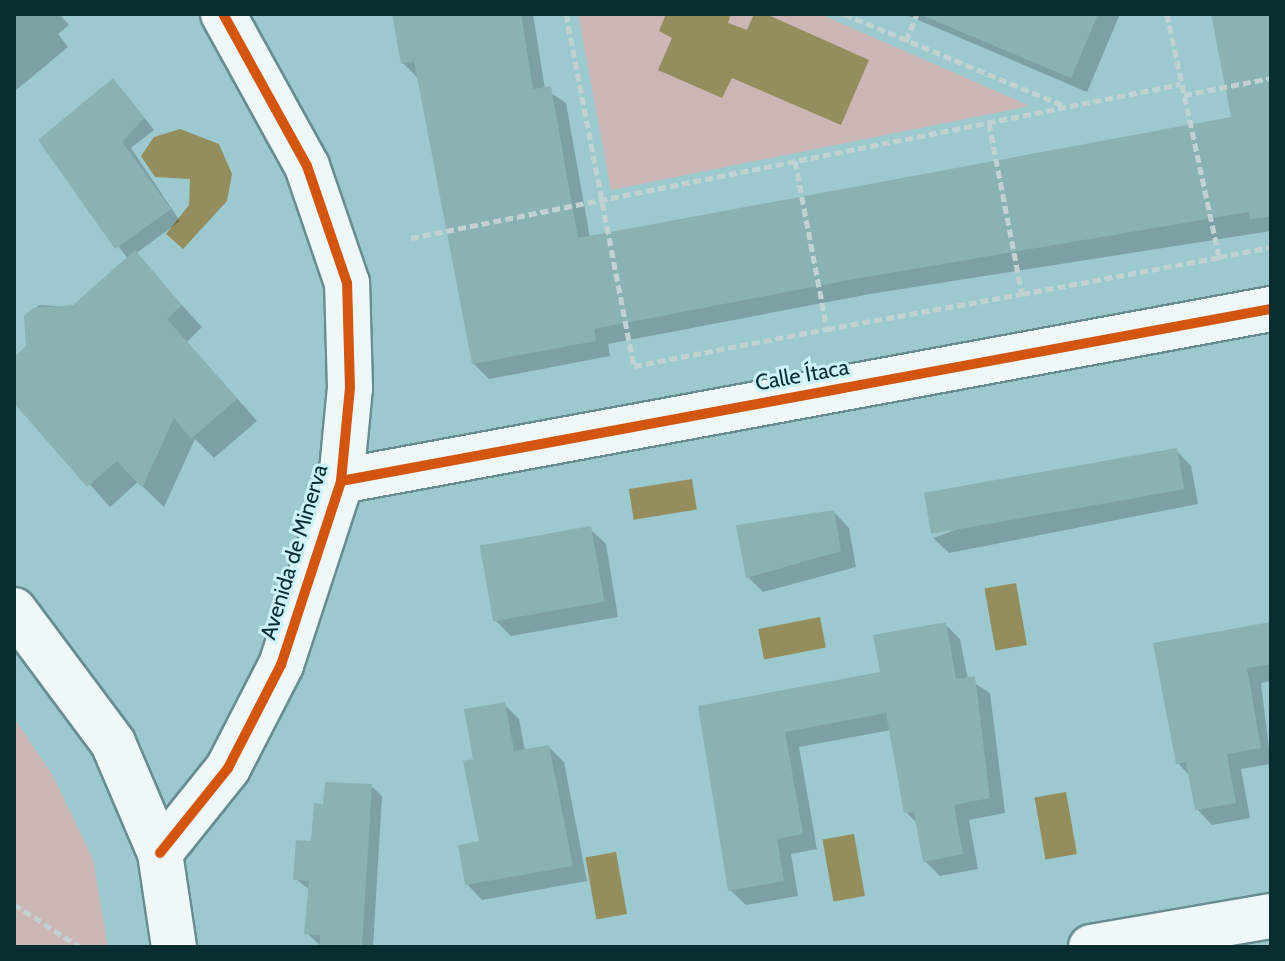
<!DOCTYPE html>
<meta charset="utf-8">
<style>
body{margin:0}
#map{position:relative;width:1285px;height:961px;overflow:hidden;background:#9cc9ce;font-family:Cabin,sans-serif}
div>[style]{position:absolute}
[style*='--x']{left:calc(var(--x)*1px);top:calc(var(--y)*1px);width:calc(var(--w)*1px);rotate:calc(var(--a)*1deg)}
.green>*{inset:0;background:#cab6b4}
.water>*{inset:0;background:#948e5e;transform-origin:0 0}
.shadow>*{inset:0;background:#0003}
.building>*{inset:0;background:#8bb2b3;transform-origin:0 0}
.path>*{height:5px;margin-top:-2.5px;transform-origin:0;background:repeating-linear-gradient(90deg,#c2d2d3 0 8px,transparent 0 12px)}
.roads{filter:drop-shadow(2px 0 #678d91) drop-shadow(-2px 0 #678d91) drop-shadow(0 2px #678d91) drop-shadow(0 -2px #678d91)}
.street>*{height:44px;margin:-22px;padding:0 22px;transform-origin:22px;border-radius:22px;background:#f0f7f8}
.secondary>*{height:44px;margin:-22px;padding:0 22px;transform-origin:22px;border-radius:22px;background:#f0f7f8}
.cycleway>*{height:10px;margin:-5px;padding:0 5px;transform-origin:5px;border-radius:5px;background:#d25510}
span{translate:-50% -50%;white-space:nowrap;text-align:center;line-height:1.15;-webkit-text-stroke:6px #cbf3f8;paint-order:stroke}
.street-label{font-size:22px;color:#072d31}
.frame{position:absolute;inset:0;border:16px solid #072d31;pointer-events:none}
</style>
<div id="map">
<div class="green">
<div style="clip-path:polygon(578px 14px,820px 14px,1030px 106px,611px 190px)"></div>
<div style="clip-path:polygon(14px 718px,52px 774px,93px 859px,108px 947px,14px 947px)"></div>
</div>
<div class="water">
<div style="clip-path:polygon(666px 14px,731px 14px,728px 23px,747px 30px,754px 14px,766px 14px,869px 60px,841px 125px,732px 78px,722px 98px,658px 70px,672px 38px,659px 31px)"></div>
<div style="clip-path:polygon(180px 129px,219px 144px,232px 174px,227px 201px,183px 249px,166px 234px,189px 205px,190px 179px,155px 177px,141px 156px,154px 137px)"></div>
<div style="left:692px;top:479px;width:31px;height:64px;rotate:81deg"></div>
<div style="left:1016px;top:583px;width:63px;height:32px;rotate:80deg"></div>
<div style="left:820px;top:617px;width:31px;height:63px;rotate:79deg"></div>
<div style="left:1066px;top:792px;width:63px;height:32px;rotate:80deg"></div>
<div style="left:854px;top:834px;width:63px;height:32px;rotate:80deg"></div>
<div style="left:616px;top:852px;width:63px;height:31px;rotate:80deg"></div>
</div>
<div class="shadow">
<div style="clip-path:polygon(14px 14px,59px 14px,69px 25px,58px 34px,68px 47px,15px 91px)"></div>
<div style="clip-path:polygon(394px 14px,533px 14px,545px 89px,566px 103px,590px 238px,1233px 119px,1213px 14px,1271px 14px,1271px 231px,870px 294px,608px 344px,610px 356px,489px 379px,473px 363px,419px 79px,403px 63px)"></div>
<div style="clip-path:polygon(904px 14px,1120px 14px,1087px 92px)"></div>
<div style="clip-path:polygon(124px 92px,154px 130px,131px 148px,180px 221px,135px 254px,202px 327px,187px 342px,257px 421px,214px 458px,195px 439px,164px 507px,138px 482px,110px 507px,14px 400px,14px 359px,28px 347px,26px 317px,39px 305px,74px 307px,128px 259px,40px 141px)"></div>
<div style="clip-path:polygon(1176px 450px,1191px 466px,1198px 504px,949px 553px,933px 538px)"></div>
<div style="clip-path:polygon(834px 512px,849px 528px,856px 567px,763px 592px,748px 577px)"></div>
<div style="clip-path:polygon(590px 529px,606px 544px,618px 617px,511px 636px,496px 621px)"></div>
<div style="clip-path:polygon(945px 624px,960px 639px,968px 679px,990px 693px,1005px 813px,969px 820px,978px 869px,940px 876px,925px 861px,919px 825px,906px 812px,891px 730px,799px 747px,817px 849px,791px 854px,798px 896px,746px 905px,730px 890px,701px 708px,882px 674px)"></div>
<div style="clip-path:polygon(1271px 638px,1271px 681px,1261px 683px,1271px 764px,1241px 769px,1250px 818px,1212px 825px,1197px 809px,1190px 776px,1178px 763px,1156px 644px)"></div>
<div style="clip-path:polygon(504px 704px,519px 719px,525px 751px,549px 747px,564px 762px,587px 881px,482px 900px,467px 884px,481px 843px,476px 761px)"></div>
<div style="clip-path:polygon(371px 786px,382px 796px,373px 947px,322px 947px,307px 933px,310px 890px,296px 879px,324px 806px)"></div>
</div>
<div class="building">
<div style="clip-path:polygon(392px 14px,521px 14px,533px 89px,551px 86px,578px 238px,1231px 117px,1211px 14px,1271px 14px,1271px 217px,1250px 219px,1249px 212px,854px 279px,594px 329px,596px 341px,472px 364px,414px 61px,401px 64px)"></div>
<div style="clip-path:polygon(919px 14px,1098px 14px,1071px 78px)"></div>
<div style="clip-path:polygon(113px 78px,144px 118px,122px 142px,171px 209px,115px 249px,38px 140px)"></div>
<div style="clip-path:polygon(135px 250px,182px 305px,167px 319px,237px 399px,191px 439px,174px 418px,142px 488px,117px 461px,87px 487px,14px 403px,14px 357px,26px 346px,24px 316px,33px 308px,73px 305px)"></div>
<div style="left:1177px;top:448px;width:42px;height:257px;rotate:80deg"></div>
<div style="clip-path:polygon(834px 510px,841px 551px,746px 578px,736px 525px)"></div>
<div style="left:591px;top:526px;width:77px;height:113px;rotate:80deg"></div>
<div style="clip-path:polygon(946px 622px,956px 679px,975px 676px,990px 798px,954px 805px,963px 854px,923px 862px,914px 812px,904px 813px,886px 713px,785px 732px,803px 834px,777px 839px,784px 881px,728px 891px,698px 706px,880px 672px,873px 635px)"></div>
<div style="clip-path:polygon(1271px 622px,1271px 664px,1247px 668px,1261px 748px,1227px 754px,1236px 803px,1195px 810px,1186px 762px,1176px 764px,1153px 643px)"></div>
<div style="clip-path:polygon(505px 702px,514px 751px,549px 745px,573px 866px,465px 885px,458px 845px,479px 841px,463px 761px,473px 759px,464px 709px)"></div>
<div style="clip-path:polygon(325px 782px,372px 784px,362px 947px,320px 947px,320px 935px,304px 934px,309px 881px,293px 880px,296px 840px,311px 841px,314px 803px,323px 804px)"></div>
</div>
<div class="path">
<div style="--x:566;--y:14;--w:359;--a:79.1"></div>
<div style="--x:634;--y:366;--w:197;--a:-10.9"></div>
<div style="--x:844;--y:14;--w:239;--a:22.6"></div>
<div style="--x:1167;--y:14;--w:249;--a:77.9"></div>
<div style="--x:1219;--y:257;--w:53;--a:-10.9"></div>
<div style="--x:906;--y:41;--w:29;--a:-68"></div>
<div style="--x:1184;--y:95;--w:89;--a:-11.1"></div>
<div style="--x:989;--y:123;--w:174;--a:79.1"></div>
<div style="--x:1022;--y:294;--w:200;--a:-10.6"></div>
<div style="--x:795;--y:161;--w:171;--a:79.2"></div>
<div style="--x:827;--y:329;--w:198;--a:-10.2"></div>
<div style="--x:411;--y:238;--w:785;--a:-11.31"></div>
<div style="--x:14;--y:904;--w:79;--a:33.1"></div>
</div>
<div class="roads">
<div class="street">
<div style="--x:341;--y:481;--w:946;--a:-10.48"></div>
<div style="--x:160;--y:853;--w:109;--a:-51.3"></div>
<div style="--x:228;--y:768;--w:116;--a:-62.8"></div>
<div style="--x:281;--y:665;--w:194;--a:-71.9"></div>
<div style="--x:341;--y:481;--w:93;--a:-84.5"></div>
<div style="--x:350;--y:388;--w:105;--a:-91.6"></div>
<div style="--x:347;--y:283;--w:124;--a:-108.9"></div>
<div style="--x:307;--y:166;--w:174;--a:-118.9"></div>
<div style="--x:1091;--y:947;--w:183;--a:-9.8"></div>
</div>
<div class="secondary">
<div style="--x:14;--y:610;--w:166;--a:53.3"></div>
<div style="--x:113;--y:743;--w:120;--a:66.9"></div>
<div style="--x:160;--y:853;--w:95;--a:81.5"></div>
</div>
</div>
<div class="cycleway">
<div style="--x:341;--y:481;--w:946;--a:-10.48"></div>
<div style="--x:160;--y:853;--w:109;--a:-51.3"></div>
<div style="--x:228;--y:768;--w:116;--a:-62.8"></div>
<div style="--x:281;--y:665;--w:194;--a:-71.9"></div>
<div style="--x:341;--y:481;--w:93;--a:-84.5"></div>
<div style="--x:350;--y:388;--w:105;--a:-91.6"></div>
<div style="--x:347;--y:283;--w:124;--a:-108.9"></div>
<div style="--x:307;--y:166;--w:174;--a:-118.9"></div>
</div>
<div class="street-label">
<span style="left:802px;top:375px;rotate:-10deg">Calle Ítaca</span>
<span style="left:294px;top:552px;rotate:-73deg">Avenida de Minerva</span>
</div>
<div class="frame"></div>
</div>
